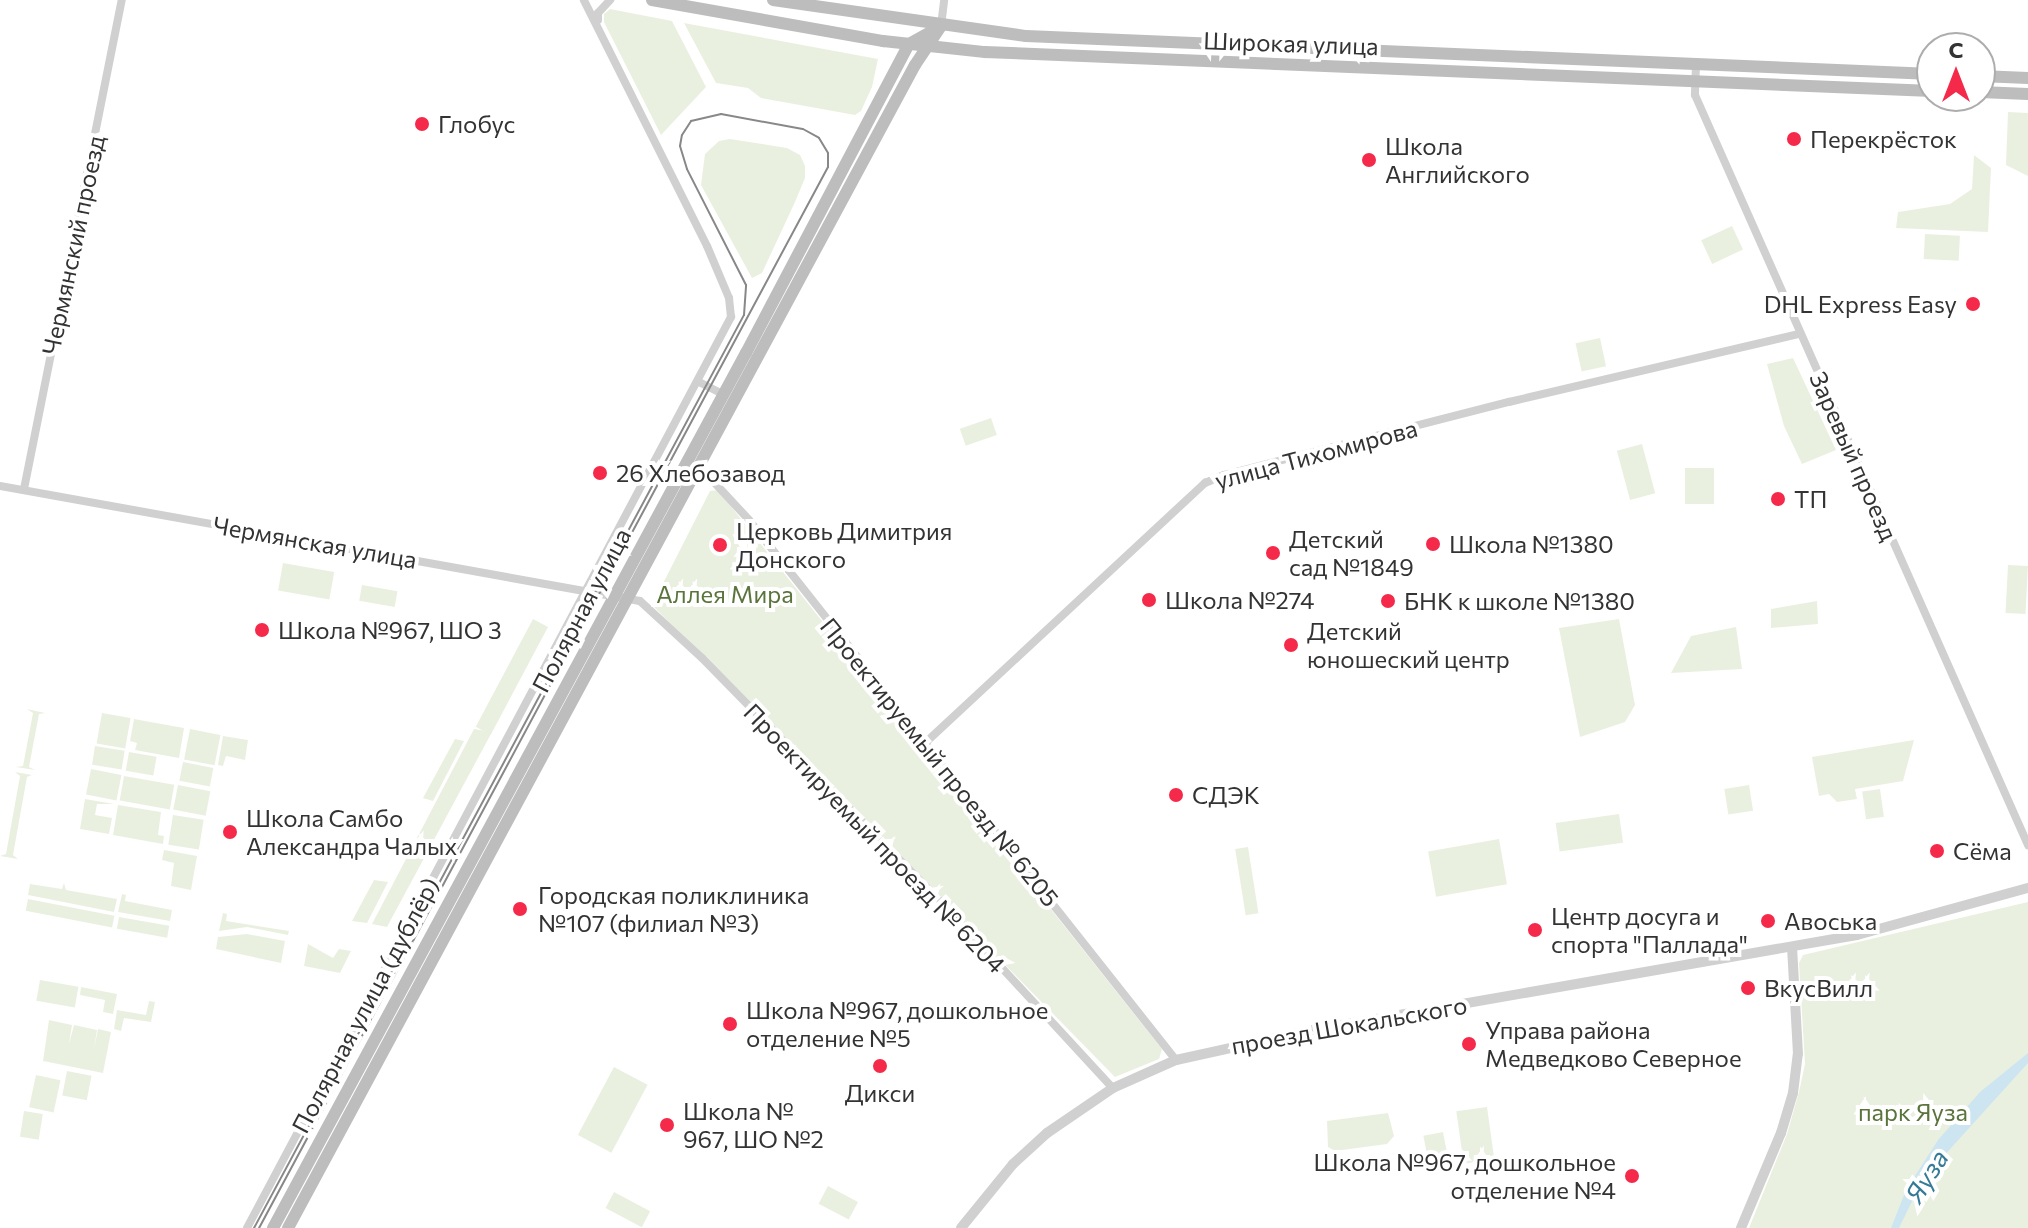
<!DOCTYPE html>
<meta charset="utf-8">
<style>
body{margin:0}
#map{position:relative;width:2028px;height:1228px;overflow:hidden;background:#fff;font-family:Commissioner,sans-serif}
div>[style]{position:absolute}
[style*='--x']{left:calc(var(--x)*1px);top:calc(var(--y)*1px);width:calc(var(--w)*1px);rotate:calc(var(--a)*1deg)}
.green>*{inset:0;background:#eaf0e0;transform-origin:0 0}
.water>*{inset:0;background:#cce5f1}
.minor>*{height:8px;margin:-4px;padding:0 4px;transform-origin:4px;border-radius:4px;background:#d0d0d0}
.tertiary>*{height:10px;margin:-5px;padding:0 5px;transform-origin:5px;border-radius:5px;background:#d0d0d0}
.secondary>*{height:12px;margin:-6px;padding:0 6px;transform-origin:6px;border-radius:6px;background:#bdbdbd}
.tram>*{height:2px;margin:-1px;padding:0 1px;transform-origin:1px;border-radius:1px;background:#888}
.dots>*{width:22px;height:22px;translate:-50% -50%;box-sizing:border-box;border:4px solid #fff;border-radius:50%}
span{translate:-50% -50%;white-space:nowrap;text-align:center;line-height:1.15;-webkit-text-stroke:8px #fff;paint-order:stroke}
.street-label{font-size:24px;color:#333}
.poi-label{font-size:24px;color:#333}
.left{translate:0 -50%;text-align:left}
.right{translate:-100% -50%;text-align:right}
.park-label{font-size:24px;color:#5a743b}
.water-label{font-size:26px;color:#357a97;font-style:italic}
.north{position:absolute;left:1916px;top:32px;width:80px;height:80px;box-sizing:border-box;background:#fff;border:2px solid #adadad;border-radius:50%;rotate:0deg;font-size:22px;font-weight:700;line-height:32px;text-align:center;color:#333}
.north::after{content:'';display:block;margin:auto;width:28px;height:36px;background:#f52a4a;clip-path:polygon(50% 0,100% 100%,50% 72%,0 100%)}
</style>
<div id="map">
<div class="green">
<div style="clip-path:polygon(610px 9px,672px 21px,706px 87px,661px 135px,604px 22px,604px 14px)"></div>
<div style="clip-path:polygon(684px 23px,878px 59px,872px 87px,861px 111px,855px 115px,761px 98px,748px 88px,716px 83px)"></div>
<div style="clip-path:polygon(2008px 112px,2028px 113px,2028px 176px,2006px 165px)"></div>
<div style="clip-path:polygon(730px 139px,787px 148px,800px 155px,805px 166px,805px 178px,795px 202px,762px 273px,752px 278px,701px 185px,705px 154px,719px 141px)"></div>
<div style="clip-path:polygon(1974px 155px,1991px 168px,1988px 232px,1896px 228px,1898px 212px,1950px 204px,1972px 189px)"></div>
<div style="left:1732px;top:226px;width:26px;height:34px;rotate:65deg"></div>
<div style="left:1925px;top:234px;width:35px;height:25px;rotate:3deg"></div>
<div style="left:1600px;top:338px;width:29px;height:25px;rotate:78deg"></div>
<div style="clip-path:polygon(1793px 358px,1836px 450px,1802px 464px,1784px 426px,1767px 364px)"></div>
<div style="left:991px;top:418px;width:18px;height:33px;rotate:71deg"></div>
<div style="left:1642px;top:444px;width:51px;height:26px;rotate:75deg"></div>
<div style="left:1714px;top:468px;width:36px;height:29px;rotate:90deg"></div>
<div style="clip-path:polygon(718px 490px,1162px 1049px,1159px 1059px,1115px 1077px,652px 605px,710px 491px)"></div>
<div style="left:283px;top:563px;width:52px;height:28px;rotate:10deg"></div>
<div style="left:2008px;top:565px;width:20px;height:48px;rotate:3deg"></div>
<div style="left:362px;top:585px;width:36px;height:16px;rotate:10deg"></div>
<div style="clip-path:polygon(1817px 601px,1818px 624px,1771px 628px,1771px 609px)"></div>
<div style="left:533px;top:619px;width:17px;height:122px;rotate:28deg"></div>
<div style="clip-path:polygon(1619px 619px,1635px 705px,1625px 722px,1580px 737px,1559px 628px)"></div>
<div style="clip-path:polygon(1736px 627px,1742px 669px,1671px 673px,1691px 636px)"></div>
<div style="clip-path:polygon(27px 709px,45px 713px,39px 714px,29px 767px,35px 770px,16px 767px,23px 766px,33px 713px)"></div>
<div style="left:102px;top:713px;width:29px;height:31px;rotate:10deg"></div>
<div style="clip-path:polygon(134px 719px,184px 728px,179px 758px,135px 750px,137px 743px,130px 741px)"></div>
<div style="left:190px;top:729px;width:31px;height:31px;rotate:11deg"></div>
<div style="clip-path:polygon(474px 729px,492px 732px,387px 927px,372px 924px)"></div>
<div style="clip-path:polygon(223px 736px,248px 740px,245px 760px,226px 756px,223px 766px,218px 765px)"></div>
<div style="clip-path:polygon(455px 739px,464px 741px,433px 801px,423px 798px)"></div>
<div style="clip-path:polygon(1914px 740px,1903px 781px,1855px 789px,1857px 799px,1837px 802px,1829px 794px,1819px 796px,1812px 757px)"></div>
<div style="left:95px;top:746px;width:30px;height:19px;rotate:9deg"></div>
<div style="left:129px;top:752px;width:28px;height:19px;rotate:10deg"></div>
<div style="left:183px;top:762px;width:31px;height:19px;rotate:11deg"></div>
<div style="left:91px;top:769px;width:31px;height:26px;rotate:11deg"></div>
<div style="clip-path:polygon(15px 772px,32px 775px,27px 777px,13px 855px,18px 859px,0 856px,6px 854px,20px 776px)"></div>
<div style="left:124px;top:776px;width:51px;height:25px;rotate:10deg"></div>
<div style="left:178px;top:785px;width:33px;height:25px;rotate:11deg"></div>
<div style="left:1749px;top:785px;width:26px;height:25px;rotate:81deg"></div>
<div style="left:1880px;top:789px;width:28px;height:18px;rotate:82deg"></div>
<div style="clip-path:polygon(85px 799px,114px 804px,97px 804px,95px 815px,112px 818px,109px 834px,80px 829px)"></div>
<div style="clip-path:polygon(118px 805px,161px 812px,158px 835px,164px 836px,163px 844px,113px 835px)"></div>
<div style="left:1619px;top:814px;width:29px;height:64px;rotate:82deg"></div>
<div style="left:173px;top:815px;width:31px;height:30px;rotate:9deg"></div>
<div style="left:1499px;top:839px;width:46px;height:72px;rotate:80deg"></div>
<div style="left:1248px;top:847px;width:67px;height:13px;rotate:81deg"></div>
<div style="clip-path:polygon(164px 850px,197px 856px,191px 890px,171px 886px,174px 863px,162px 860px)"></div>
<div style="clip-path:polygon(374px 880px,388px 882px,367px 923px,352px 921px)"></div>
<div style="clip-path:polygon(64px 883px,66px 890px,117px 899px,114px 912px,28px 895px,30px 884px,62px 889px)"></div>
<div style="clip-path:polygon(122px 894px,126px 895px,125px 901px,172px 910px,170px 921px,118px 912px)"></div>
<div style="left:28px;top:899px;width:88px;height:12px;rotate:11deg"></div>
<div style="clip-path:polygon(2028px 902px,2028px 1228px,1749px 1228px,1787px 1134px,1799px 1092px,1805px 1064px,1799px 963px,1803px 955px)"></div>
<div style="clip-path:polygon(223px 913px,227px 914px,226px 921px,289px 931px,288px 935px,247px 927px,219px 931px)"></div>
<div style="left:119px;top:917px;width:51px;height:12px;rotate:10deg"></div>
<div style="clip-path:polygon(247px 934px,285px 941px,281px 963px,216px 949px,218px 937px)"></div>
<div style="clip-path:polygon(308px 944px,333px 958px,339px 949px,351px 951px,340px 973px,304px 966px)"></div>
<div style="left:40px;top:980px;width:39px;height:21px;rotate:10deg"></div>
<div style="clip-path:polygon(81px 987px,117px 994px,113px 1014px,103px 1012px,105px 1000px,80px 995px)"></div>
<div style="clip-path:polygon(149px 1001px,155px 1002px,151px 1022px,124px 1018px,121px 1031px,114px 1029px,117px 1010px,146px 1015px)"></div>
<div style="clip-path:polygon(49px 1020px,72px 1025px,69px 1044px,74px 1025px,97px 1030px,94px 1049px,98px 1029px,111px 1032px,103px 1073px,43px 1061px)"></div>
<div style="left:614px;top:1067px;width:38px;height:77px;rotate:28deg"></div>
<div style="left:67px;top:1071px;width:25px;height:25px;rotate:11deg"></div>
<div style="left:36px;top:1075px;width:25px;height:33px;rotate:12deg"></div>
<div style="left:1487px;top:1107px;width:53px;height:31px;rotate:82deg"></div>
<div style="left:24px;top:1111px;width:19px;height:26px;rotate:9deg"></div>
<div style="clip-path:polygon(1388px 1113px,1394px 1136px,1387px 1144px,1335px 1151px,1328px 1147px,1327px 1121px)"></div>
<div style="left:1443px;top:1132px;width:38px;height:20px;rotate:79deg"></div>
<div style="left:828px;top:1186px;width:34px;height:20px;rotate:28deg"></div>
<div style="left:614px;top:1192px;width:41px;height:18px;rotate:28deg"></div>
</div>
<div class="water">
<div style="clip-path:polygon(2028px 1053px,2028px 1063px,1923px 1179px,1899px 1228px,1891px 1228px,1906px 1190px,1938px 1140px,1980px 1092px)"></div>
</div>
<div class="minor">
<div style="--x:598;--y:20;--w:7;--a:-90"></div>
<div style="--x:598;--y:13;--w:18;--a:-47"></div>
<div style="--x:941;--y:26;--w:26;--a:-83"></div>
<div style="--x:1696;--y:64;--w:31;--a:92"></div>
<div style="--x:1695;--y:95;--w:821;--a:66.06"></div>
<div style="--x:699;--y:382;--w:27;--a:27"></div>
<div style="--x:700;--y:467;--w:72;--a:47.2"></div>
<div style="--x:749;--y:520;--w:688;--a:51.67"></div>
<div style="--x:0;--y:486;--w:650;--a:10.19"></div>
<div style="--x:640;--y:601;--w:84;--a:42.6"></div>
<div style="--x:702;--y:658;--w:343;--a:45.6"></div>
<div style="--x:942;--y:903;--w:252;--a:47.3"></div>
<div style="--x:24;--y:489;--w:499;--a:-78.7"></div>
<div style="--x:924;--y:744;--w:384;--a:-42.9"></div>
<div style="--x:1205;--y:483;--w:21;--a:-23"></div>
<div style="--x:1224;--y:475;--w:294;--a:-14.4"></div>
<div style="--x:1509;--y:402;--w:298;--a:-13.2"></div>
<div style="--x:247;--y:1228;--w:1032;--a:-62.02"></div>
<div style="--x:731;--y:317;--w:19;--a:-96"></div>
<div style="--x:729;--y:298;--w:56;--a:-112.9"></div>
<div style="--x:707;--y:246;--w:275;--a:-116.6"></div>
</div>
<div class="tertiary">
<div style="--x:961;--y:1228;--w:82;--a:-50.9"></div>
<div style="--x:1013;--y:1164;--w:46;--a:-42.4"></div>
<div style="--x:1047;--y:1133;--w:80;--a:-34.3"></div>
<div style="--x:1113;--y:1088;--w:69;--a:-24"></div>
<div style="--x:1176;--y:1060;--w:140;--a:-12.4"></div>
<div style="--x:1313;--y:1030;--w:552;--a:-9.91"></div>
<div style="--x:1857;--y:935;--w:177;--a:-15.4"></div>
<div style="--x:1741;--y:1228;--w:103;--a:-67.2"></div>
<div style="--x:1781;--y:1133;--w:42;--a:-73.3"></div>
<div style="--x:1793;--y:1093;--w:39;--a:-83"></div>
<div style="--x:1798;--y:1054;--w:106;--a:-93.2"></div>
</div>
<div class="secondary">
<div style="--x:652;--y:0;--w:235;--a:10.1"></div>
<div style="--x:883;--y:41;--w:103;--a:6.2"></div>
<div style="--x:985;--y:52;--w:948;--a:2.36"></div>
<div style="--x:773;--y:0;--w:256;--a:8.1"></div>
<div style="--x:1026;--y:36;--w:907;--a:2.4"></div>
<div style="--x:1980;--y:76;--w:48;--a:2.4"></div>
<div style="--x:1980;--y:92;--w:48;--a:2.4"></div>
<div style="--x:273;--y:1228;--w:995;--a:-61.61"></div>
<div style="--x:746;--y:353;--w:349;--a:-62.2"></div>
<div style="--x:909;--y:44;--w:37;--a:-29"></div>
<div style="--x:288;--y:1228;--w:1321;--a:-61.67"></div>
<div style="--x:915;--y:65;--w:47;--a:-56.3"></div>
</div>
<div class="tram">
<div style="--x:254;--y:1228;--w:1036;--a:-61.78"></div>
<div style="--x:744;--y:315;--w:30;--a:-86"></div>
<div style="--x:746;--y:285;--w:130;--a:-117"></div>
<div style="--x:687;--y:169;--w:24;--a:-107"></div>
<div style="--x:680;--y:146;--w:11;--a:-80"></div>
<div style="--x:682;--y:135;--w:17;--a:-57"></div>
<div style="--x:691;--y:121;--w:31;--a:-13"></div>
<div style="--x:721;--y:114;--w:83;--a:10.4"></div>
<div style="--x:803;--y:129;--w:18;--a:29"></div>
<div style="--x:819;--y:138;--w:17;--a:59"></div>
<div style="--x:828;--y:153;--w:14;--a:90"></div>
<div style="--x:828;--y:167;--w:1204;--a:118.2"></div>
</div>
<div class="dots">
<div style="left:422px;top:124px;background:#f52a4a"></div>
<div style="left:1794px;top:139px;background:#f52a4a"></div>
<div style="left:1369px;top:160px;background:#f52a4a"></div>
<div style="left:1973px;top:304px;background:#f52a4a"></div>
<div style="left:600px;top:473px;background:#f52a4a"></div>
<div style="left:1778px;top:499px;background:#f52a4a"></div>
<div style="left:1433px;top:544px;background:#f52a4a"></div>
<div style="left:720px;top:545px;background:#f52a4a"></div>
<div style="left:1273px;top:553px;background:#f52a4a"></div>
<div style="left:1149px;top:600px;background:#f52a4a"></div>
<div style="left:1388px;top:601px;background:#f52a4a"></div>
<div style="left:262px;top:630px;background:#f52a4a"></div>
<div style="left:1291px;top:645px;background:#f52a4a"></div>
<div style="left:1176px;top:795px;background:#f52a4a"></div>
<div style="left:230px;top:832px;background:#f52a4a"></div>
<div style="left:1937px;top:851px;background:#f52a4a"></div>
<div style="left:520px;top:909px;background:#f52a4a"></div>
<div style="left:1768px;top:921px;background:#f52a4a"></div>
<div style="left:1535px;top:930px;background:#f52a4a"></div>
<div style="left:1748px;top:988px;background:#f52a4a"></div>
<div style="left:730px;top:1024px;background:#f52a4a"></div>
<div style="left:1469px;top:1044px;background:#f52a4a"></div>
<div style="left:880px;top:1066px;background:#f52a4a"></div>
<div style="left:667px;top:1125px;background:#f52a4a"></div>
<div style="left:1632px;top:1176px;background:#f52a4a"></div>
</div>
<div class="street-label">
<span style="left:1291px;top:43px;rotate:2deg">Широкая улица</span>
<span style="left:73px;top:245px;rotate:-78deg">Чермянский проезд</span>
<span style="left:1316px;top:454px;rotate:-15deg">улица Тихомирова</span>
<span style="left:1854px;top:456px;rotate:66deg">Заревый проезд</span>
<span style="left:315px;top:542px;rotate:10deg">Чермянская улица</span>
<span style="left:581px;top:610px;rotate:-62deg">Полярная улица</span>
<span style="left:940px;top:762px;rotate:51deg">Проектируемый проезд № 6205</span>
<span style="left:875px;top:838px;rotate:46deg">Проектируемый проезд № 6204</span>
<span style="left:365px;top:1005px;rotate:-62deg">Полярная улица (дублёр)</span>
<span style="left:1349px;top:1025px;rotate:-10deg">проезд Шокальского</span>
</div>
<div class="poi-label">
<span class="left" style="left:438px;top:124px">Глобус</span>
<span class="left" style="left:1810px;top:139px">Перекрёсток</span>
<span class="left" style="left:1385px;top:160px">Школа<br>Английского</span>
<span class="right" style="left:1957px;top:304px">DHL Express Easy</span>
<span class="left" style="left:616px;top:473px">26 Хлебозавод</span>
<span class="left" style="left:1794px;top:499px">ТП</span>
<span class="left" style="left:736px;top:545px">Церковь Димитрия<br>Донского</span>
<span class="left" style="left:1289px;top:553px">Детский<br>сад №1849</span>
<span class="left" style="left:1449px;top:544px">Школа №1380</span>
<span class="left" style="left:1165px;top:600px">Школа №274</span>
<span class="left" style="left:1404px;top:601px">БНК к школе №1380</span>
<span class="left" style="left:278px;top:630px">Школа №967, ШО 3</span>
<span class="left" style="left:1307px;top:645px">Детский<br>юношеский центр</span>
<span class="left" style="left:1192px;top:795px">СДЭК</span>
<span class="left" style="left:246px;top:832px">Школа Самбо<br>Александра Чалых</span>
<span class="left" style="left:1953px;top:851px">Сёма</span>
<span class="left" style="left:538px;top:909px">Городская поликлиника<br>№107 (филиал №3)</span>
<span class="left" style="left:1551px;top:930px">Центр досуга и<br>спорта "Паллада"</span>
<span class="left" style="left:1784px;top:921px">Авоська</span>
<span class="left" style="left:1764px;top:988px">ВкусВилл</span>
<span class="left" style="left:746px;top:1024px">Школа №967, дошкольное<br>отделение №5</span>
<span class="left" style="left:1485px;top:1044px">Управа района<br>Медведково Северное</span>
<span style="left:880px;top:1093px">Дикси</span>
<span class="left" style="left:683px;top:1125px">Школа №<br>967, ШО №2</span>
<span class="right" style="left:1616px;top:1176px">Школа №967, дошкольное<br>отделение №4</span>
</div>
<div class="park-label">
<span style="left:725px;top:594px">Аллея Мира</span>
<span style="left:1913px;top:1112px">парк Яуза</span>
</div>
<div class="water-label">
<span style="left:1926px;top:1176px;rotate:-58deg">Яуза</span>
</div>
<div class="north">С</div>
</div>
